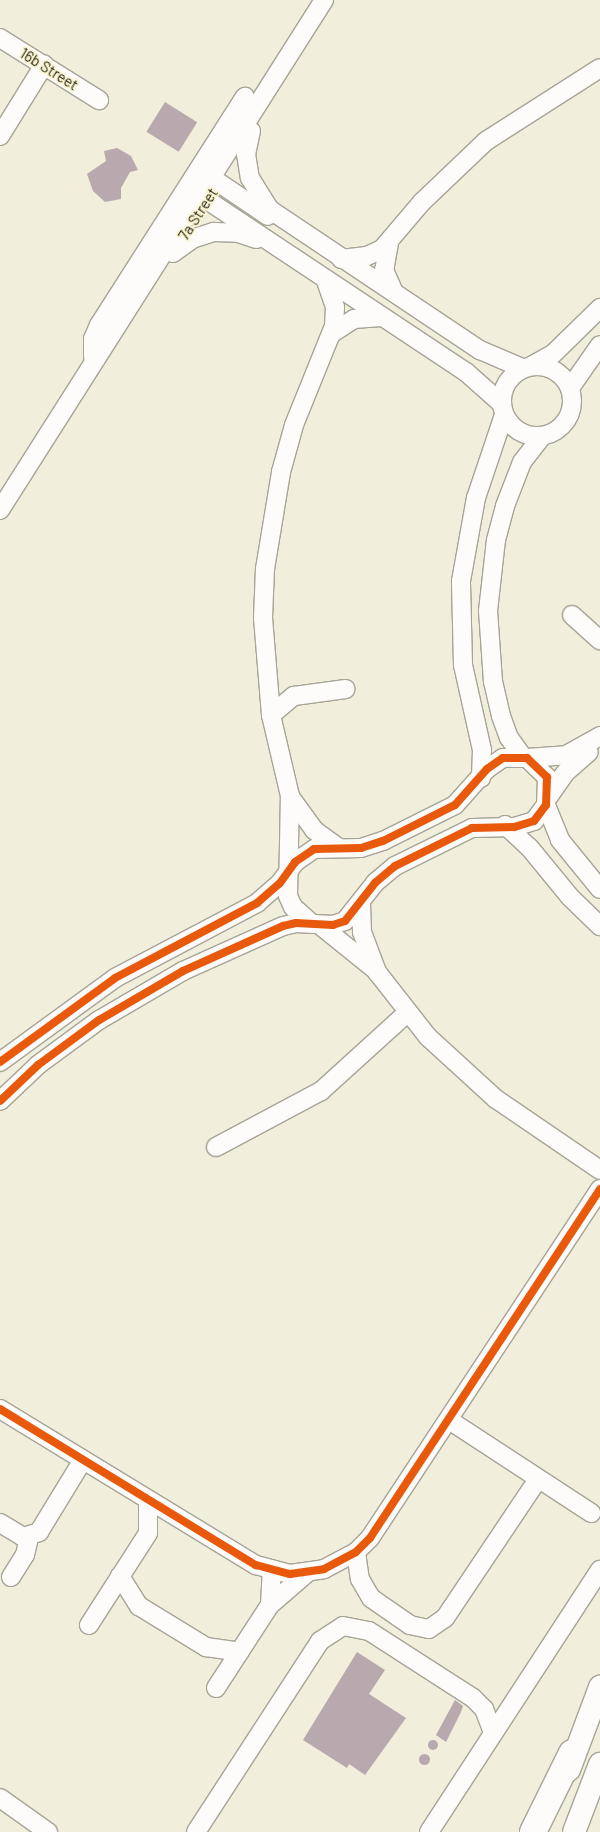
<!DOCTYPE html>
<style>
body{margin:0}
#map{position:relative;width:600px;height:1832px;overflow:hidden;background:#f1eedb;font-family:Barlow,sans-serif}
div>[style]{position:absolute}
[style*='--x']{left:calc(var(--x)*1px);top:calc(var(--y)*1px);width:calc(var(--w)*1px);rotate:calc(var(--a)*1deg)}
.building>*{inset:0;background:#b7a9ad;transform-origin:0 0}
.round{border-radius:50%}
.roads{filter:drop-shadow(1px 0 #a6a496) drop-shadow(-1px 0 #a6a496) drop-shadow(0 1px #a6a496) drop-shadow(0 -1px #a6a496)}
.minor>*{height:18px;margin:-9px;padding:0 9px;transform-origin:9px;border-radius:9px;background:#fdfcfa}
.minor>.ring{margin:-9px;padding:0;box-sizing:content-box;background:none;border:18px solid #fdfcfa;border-radius:50%}
.major>*{height:22px;margin:-11px;padding:0 11px;transform-origin:11px;border-radius:11px;background:#fdfcfa}
.highway>*{height:26px;margin:-13px;padding:0 13px;transform-origin:13px;border-radius:13px;background:#fdfcfa}
.cycleway>*{height:8px;margin:-4px;padding:0 4px;transform-origin:4px;border-radius:4px;background:#e8590c}
span{translate:-50% -50%;white-space:nowrap;text-align:center;line-height:1.15;-webkit-text-stroke:4px #faf4d2;paint-order:stroke}
.street-label{font-size:15px;color:#201e12}
</style>
<div id="map">
<div class="building">
<div style="left:165px;top:102px;width:38px;height:35px;rotate:32deg"></div>
<div style="clip-path:polygon(117px 148px,131px 156px,138px 170px,130px 172px,121px 188px,121px 199px,105px 202px,93px 191px,87px 174px,106px 161px,104px 151px)"></div>
<div style="clip-path:polygon(357px 1652px,385px 1670px,369px 1694px,406px 1718px,365px 1775px,349px 1764px,347px 1768px,303px 1740px)"></div>
<div style="clip-path:polygon(455px 1700px,463px 1706px,461px 1712px,446px 1742px,436px 1735px)"></div>
<div class="round" style="left:428px;top:1740px;width:10px;height:10px"></div>
<div class="round" style="left:418.5px;top:1753.5px;width:11px;height:11px"></div>
</div>
<div class="roads">
<div class="minor">
<div style="--x:0;--y:38;--w:117;--a:32.1"></div>
<div style="--x:251;--y:131;--w:24;--a:102"></div>
<div style="--x:246;--y:154;--w:24;--a:81"></div>
<div style="--x:250;--y:178;--w:36;--a:58"></div>
<div style="--x:269;--y:209;--w:254;--a:33.8"></div>
<div style="--x:480;--y:350;--w:46;--a:23.2"></div>
<div style="--x:0;--y:136;--w:84;--a:-58.2"></div>
<div style="--x:209;--y:176;--w:71;--a:34.1"></div>
<div style="--x:198;--y:194;--w:322;--a:33.6"></div>
<div style="--x:466;--y:372;--w:47;--a:41.5"></div>
<div style="--x:389;--y:243;--w:27;--a:100"></div>
<div style="--x:384;--y:270;--w:24;--a:66"></div>
<div style="--x:173;--y:253;--w:24;--a:-36"></div>
<div style="--x:192;--y:239;--w:23;--a:-18"></div>
<div style="--x:214;--y:232;--w:24;--a:2"></div>
<div style="--x:238;--y:233;--w:19;--a:18"></div>
<div style="--x:341;--y:259;--w:26;--a:-7"></div>
<div style="--x:367;--y:256;--w:17;--a:-25"></div>
<div style="--x:382;--y:249;--w:62;--a:-49.6"></div>
<div style="--x:422;--y:202;--w:88;--a:-43.6"></div>
<div style="--x:486;--y:141;--w:135;--a:-32.6"></div>
<div style="--x:331;--y:334;--w:27;--a:-33"></div>
<div style="--x:354;--y:319;--w:27;--a:-4"></div>
<div style="--x:93;--y:357;--w:18;--a:-90"></div>
<div style="--x:93;--y:339;--w:15;--a:-67"></div>
<div style="--x:99;--y:325;--w:271;--a:-57.4"></div>
<div class="ring" style="left:502px;top:366px;width:52px;height:52px"></div>
<div style="--x:531;--y:366;--w:25;--a:-29"></div>
<div style="--x:553;--y:354;--w:66;--a:-44.4"></div>
<div style="--x:570;--y:388;--w:52;--a:-55.1"></div>
<div style="--x:0;--y:510;--w:604;--a:-57.57"></div>
<div style="--x:572;--y:615;--w:38;--a:42"></div>
<div style="--x:271;--y:715;--w:30;--a:-40"></div>
<div style="--x:294;--y:696;--w:52;--a:-7.7"></div>
<div style="--x:523;--y:757;--w:24;--a:-126"></div>
<div style="--x:509;--y:738;--w:23;--a:-110"></div>
<div style="--x:501;--y:716;--w:35;--a:-103"></div>
<div style="--x:493;--y:682;--w:71;--a:-94"></div>
<div style="--x:488;--y:611;--w:71;--a:-83.6"></div>
<div style="--x:496;--y:540;--w:35;--a:-75"></div>
<div style="--x:505;--y:506;--w:47;--a:-68.9"></div>
<div style="--x:522;--y:462;--w:33;--a:-52"></div>
<div style="--x:527;--y:758;--w:39;--a:-4"></div>
<div style="--x:566;--y:755;--w:39;--a:-29"></div>
<div style="--x:481;--y:778;--w:28;--a:-88"></div>
<div style="--x:482;--y:750;--w:87;--a:-102.6"></div>
<div style="--x:463;--y:665;--w:84;--a:-91.4"></div>
<div style="--x:461;--y:581;--w:84;--a:-79.8"></div>
<div style="--x:476;--y:498;--w:88;--a:-71.4"></div>
<div style="--x:549;--y:796;--w:29;--a:-55"></div>
<div style="--x:566;--y:772;--w:30;--a:-41"></div>
<div style="--x:291;--y:798;--w:39;--a:54"></div>
<div style="--x:314;--y:830;--w:29;--a:36"></div>
<div style="--x:546;--y:805;--w:38;--a:68"></div>
<div style="--x:560;--y:840;--w:63;--a:50.8"></div>
<div style="--x:505;--y:825;--w:33;--a:43"></div>
<div style="--x:529;--y:847;--w:65;--a:50.6"></div>
<div style="--x:570;--y:897;--w:42;--a:44"></div>
<div style="--x:361;--y:903;--w:29;--a:88"></div>
<div style="--x:362;--y:932;--w:43;--a:69.4"></div>
<div style="--x:377;--y:972;--w:83;--a:51.9"></div>
<div style="--x:428;--y:1037;--w:92;--a:42.4"></div>
<div style="--x:496;--y:1099;--w:126;--a:34.3"></div>
<div style="--x:311;--y:923;--w:24;--a:-138"></div>
<div style="--x:293;--y:907;--w:12;--a:-114"></div>
<div style="--x:288;--y:896;--w:100;--a:-88.9"></div>
<div style="--x:290;--y:796;--w:83;--a:-103.2"></div>
<div style="--x:271;--y:715;--w:97;--a:-94.7"></div>
<div style="--x:263;--y:618;--w:49;--a:-87.7"></div>
<div style="--x:265;--y:569;--w:98;--a:-80.6"></div>
<div style="--x:281;--y:472;--w:49;--a:-74.5"></div>
<div style="--x:294;--y:425;--w:107;--a:-68"></div>
<div style="--x:334;--y:326;--w:19;--a:-87"></div>
<div style="--x:335;--y:307;--w:28;--a:-109"></div>
<div style="--x:321;--y:926;--w:67;--a:38.9"></div>
<div style="--x:0;--y:1062;--w:142;--a:-36.1"></div>
<div style="--x:115;--y:978;--w:161;--a:-27.8"></div>
<div style="--x:257;--y:903;--w:30;--a:-41"></div>
<div style="--x:280;--y:883;--w:26;--a:-54"></div>
<div style="--x:295;--y:862;--w:23;--a:-34"></div>
<div style="--x:314;--y:849;--w:47;--a:-1.2"></div>
<div style="--x:361;--y:848;--w:23;--a:-18"></div>
<div style="--x:383;--y:841;--w:80;--a:-26.6"></div>
<div style="--x:455;--y:805;--w:48;--a:-48.4"></div>
<div style="--x:487;--y:769;--w:19;--a:-35"></div>
<div style="--x:503;--y:758;--w:24;--a:0"></div>
<div style="--x:527;--y:758;--w:28;--a:44"></div>
<div style="--x:547;--y:777;--w:28;--a:92"></div>
<div style="--x:546;--y:805;--w:20;--a:127"></div>
<div style="--x:534;--y:821;--w:21;--a:163"></div>
<div style="--x:514;--y:827;--w:42;--a:178.6"></div>
<div style="--x:472;--y:828;--w:86;--a:153.7"></div>
<div style="--x:395;--y:866;--w:26;--a:140"></div>
<div style="--x:375;--y:883;--w:48;--a:128.3"></div>
<div style="--x:345;--y:921;--w:13;--a:162"></div>
<div style="--x:333;--y:925;--w:37;--a:-177"></div>
<div style="--x:296;--y:923;--w:13;--a:167"></div>
<div style="--x:283;--y:926;--w:110;--a:155.8"></div>
<div style="--x:183;--y:971;--w:97;--a:149.7"></div>
<div style="--x:99;--y:1020;--w:76;--a:143.6"></div>
<div style="--x:38;--y:1065;--w:52;--a:136.5"></div>
<div style="--x:216;--y:1147;--w:119;--a:-28.1"></div>
<div style="--x:321;--y:1091;--w:116;--a:-42.2"></div>
<div style="--x:0;--y:1409;--w:300;--a:31.4"></div>
<div style="--x:256;--y:1565;--w:35;--a:15"></div>
<div style="--x:290;--y:1574;--w:34;--a:-8"></div>
<div style="--x:324;--y:1569;--w:36;--a:-28"></div>
<div style="--x:356;--y:1552;--w:20;--a:-45"></div>
<div style="--x:370;--y:1538;--w:418;--a:-56.6"></div>
<div style="--x:449;--y:1420;--w:170;--a:33.2"></div>
<div style="--x:0;--y:1523;--w:27;--a:31"></div>
<div style="--x:23;--y:1537;--w:17;--a:-17"></div>
<div style="--x:39;--y:1532;--w:84;--a:-58.6"></div>
<div style="--x:356;--y:1552;--w:27;--a:82"></div>
<div style="--x:360;--y:1579;--w:22;--a:60"></div>
<div style="--x:371;--y:1598;--w:47;--a:34.7"></div>
<div style="--x:410;--y:1625;--w:19;--a:12"></div>
<div style="--x:429;--y:1629;--w:19;--a:-35"></div>
<div style="--x:445;--y:1618;--w:167;--a:-56.2"></div>
<div style="--x:120;--y:1576;--w:36;--a:58"></div>
<div style="--x:139;--y:1606;--w:79;--a:31.5"></div>
<div style="--x:206;--y:1647;--w:34;--a:8"></div>
<div style="--x:11;--y:1577;--w:26;--a:-58"></div>
<div style="--x:25;--y:1555;--w:18;--a:-77"></div>
<div style="--x:270;--y:1605;--w:49;--a:-40.9"></div>
<div style="--x:89;--y:1625;--w:109;--a:-57.3"></div>
<div style="--x:148;--y:1533;--w:33;--a:-90"></div>
<div style="--x:216;--y:1688;--w:99;--a:-57"></div>
<div style="--x:270;--y:1605;--w:34;--a:-87"></div>
<div style="--x:0;--y:1798;--w:59;--a:35.3"></div>
<div style="--x:196;--y:1832;--w:228;--a:-57"></div>
<div style="--x:320;--y:1641;--w:27;--a:-33"></div>
<div style="--x:343;--y:1626;--w:26;--a:11"></div>
<div style="--x:369;--y:1631;--w:124;--a:32.8"></div>
<div style="--x:473;--y:1698;--w:16;--a:45"></div>
<div style="--x:484;--y:1709;--w:25;--a:69"></div>
<div style="--x:429;--y:1832;--w:313;--a:-56.9"></div>
</div>
<div class="major">
<div style="--x:569;--y:1770;--w:89;--a:-69.5"></div>
<div style="--x:574;--y:1832;--w:73;--a:-69.1"></div>
</div>
<div class="highway">
<div style="--x:533;--y:1832;--w:88;--a:-63.7"></div>
</div>
</div>
<div class="cycleway">
<div style="--x:0;--y:1062;--w:142;--a:-36.1"></div>
<div style="--x:115;--y:978;--w:161;--a:-27.8"></div>
<div style="--x:257;--y:903;--w:30;--a:-41"></div>
<div style="--x:280;--y:883;--w:26;--a:-54"></div>
<div style="--x:295;--y:862;--w:23;--a:-34"></div>
<div style="--x:314;--y:849;--w:47;--a:-1.2"></div>
<div style="--x:361;--y:848;--w:23;--a:-18"></div>
<div style="--x:383;--y:841;--w:80;--a:-26.6"></div>
<div style="--x:455;--y:805;--w:48;--a:-48.4"></div>
<div style="--x:487;--y:769;--w:19;--a:-35"></div>
<div style="--x:503;--y:758;--w:24;--a:0"></div>
<div style="--x:527;--y:758;--w:28;--a:44"></div>
<div style="--x:547;--y:777;--w:28;--a:92"></div>
<div style="--x:546;--y:805;--w:20;--a:127"></div>
<div style="--x:534;--y:821;--w:21;--a:163"></div>
<div style="--x:514;--y:827;--w:42;--a:178.6"></div>
<div style="--x:472;--y:828;--w:86;--a:153.7"></div>
<div style="--x:395;--y:866;--w:26;--a:140"></div>
<div style="--x:375;--y:883;--w:48;--a:128.3"></div>
<div style="--x:345;--y:921;--w:13;--a:162"></div>
<div style="--x:333;--y:925;--w:37;--a:-177"></div>
<div style="--x:296;--y:923;--w:13;--a:167"></div>
<div style="--x:283;--y:926;--w:110;--a:155.8"></div>
<div style="--x:183;--y:971;--w:97;--a:149.7"></div>
<div style="--x:99;--y:1020;--w:76;--a:143.6"></div>
<div style="--x:38;--y:1065;--w:52;--a:136.5"></div>
<div style="--x:0;--y:1409;--w:300;--a:31.4"></div>
<div style="--x:256;--y:1565;--w:35;--a:15"></div>
<div style="--x:290;--y:1574;--w:34;--a:-8"></div>
<div style="--x:324;--y:1569;--w:36;--a:-28"></div>
<div style="--x:356;--y:1552;--w:20;--a:-45"></div>
<div style="--x:370;--y:1538;--w:418;--a:-56.6"></div>
</div>
<div class="street-label">
<span style="left:49px;top:69px;rotate:32deg">16b Street</span>
<span style="left:198px;top:214px;rotate:-57deg">7a Street</span>
</div>
</div>
